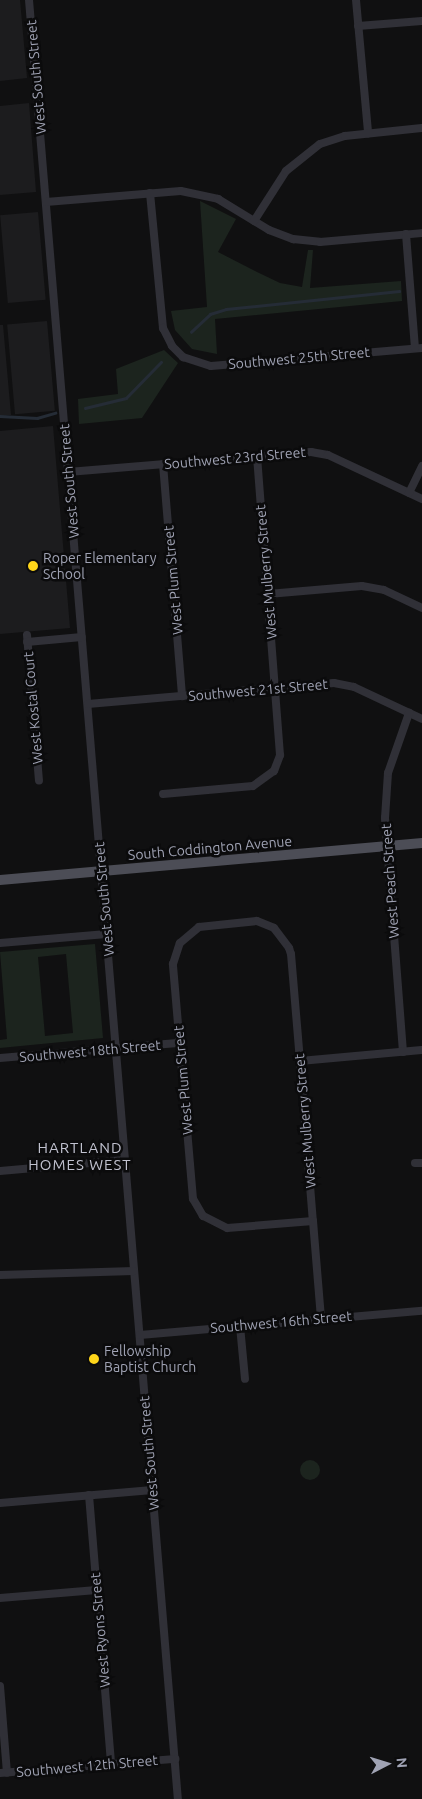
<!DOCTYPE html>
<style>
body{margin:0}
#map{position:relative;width:422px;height:1799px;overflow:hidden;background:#101011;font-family:Ubuntu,sans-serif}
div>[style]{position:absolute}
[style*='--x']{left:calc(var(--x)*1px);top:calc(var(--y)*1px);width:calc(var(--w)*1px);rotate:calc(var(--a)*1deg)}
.built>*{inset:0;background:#1c1c1e;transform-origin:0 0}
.green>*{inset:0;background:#1c241e}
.round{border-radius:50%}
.stream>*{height:2.5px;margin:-1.25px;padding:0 1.25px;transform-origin:1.25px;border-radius:1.25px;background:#252c36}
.minor>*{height:8px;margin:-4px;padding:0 4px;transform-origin:4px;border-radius:4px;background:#303037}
.major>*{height:10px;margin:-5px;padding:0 5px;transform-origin:5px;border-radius:5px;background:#4c4d56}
.dots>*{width:14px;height:14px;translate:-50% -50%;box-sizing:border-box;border:2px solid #0b0b0c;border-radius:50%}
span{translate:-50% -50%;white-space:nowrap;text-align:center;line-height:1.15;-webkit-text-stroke:5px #0b0b0c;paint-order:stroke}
.street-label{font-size:14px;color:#a0a3b4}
.poi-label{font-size:14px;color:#a0a3b4}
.left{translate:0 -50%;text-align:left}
.neighbourhood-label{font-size:15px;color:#c1c2cf;letter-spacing:1px}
.north{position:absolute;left:362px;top:1739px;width:50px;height:50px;-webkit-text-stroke:4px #0b0b0c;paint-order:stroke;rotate:85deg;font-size:14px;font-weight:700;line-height:20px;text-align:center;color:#a0a3b4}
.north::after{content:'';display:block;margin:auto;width:18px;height:22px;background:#a0a3b4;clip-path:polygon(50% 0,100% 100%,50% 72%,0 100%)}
</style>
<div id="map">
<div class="built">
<div style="clip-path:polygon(0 0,20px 0,27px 78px,0 81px)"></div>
<div style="clip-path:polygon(29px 103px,36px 192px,0 195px,0 106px)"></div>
<div style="left:38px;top:212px;width:88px;height:38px;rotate:85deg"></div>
<div style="left:47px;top:321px;width:90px;height:40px;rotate:85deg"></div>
<div style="clip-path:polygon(0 325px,3px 325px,11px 415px,0 416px)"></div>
<div style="clip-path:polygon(53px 426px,70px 628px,0 634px,0 431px)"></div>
</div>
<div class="green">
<div style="clip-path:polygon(200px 201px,236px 219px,218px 252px,257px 272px,280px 283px,302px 287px,308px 250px,313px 250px,310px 288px,401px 281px,402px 301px,215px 319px,217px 354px,192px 349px,175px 330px,171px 311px,207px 307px)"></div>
<div style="clip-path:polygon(164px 350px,178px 363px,142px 418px,79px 424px,78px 399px,118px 394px,116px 369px)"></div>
<div style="clip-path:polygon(evenodd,95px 944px,103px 1038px,0 1048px,0 1040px,7px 1039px,0 952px,95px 944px,66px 954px,73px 1033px,45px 1036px,38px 957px,66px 954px)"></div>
<div class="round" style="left:300px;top:1460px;width:20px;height:20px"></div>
</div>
<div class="stream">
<div style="--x:191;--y:332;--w:26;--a:-43"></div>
<div style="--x:210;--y:314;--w:17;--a:-17"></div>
<div style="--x:226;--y:309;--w:174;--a:-5.9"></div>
<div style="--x:85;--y:408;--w:42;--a:-13.7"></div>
<div style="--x:126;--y:398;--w:50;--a:-45.8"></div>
<div style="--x:0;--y:416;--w:37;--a:3"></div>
<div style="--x:37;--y:418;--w:19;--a:-16"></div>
</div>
<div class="minor">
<div style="--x:29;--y:0;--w:1805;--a:85.27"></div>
<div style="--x:356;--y:0;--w:134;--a:84.8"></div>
<div style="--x:358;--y:26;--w:64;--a:-4.5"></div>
<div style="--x:150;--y:193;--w:136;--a:84.5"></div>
<div style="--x:163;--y:328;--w:20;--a:63"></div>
<div style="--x:172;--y:346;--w:16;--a:45"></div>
<div style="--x:183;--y:357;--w:29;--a:18"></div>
<div style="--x:211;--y:366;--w:212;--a:-4.9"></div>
<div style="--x:46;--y:202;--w:135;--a:-4.7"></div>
<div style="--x:181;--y:191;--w:38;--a:12"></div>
<div style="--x:218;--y:199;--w:60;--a:31.3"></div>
<div style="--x:269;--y:230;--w:26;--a:21"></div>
<div style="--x:293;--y:239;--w:27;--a:6"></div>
<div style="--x:320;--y:242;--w:102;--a:-5"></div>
<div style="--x:254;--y:221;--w:59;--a:-57.4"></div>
<div style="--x:286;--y:171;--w:43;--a:-38.5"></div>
<div style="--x:320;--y:144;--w:26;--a:-18"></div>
<div style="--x:345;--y:136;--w:77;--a:-5.9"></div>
<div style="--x:406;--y:234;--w:114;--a:85.5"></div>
<div style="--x:163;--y:464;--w:233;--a:85.3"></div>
<div style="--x:68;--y:472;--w:244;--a:-4.7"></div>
<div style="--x:311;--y:452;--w:17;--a:10"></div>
<div style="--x:328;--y:455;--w:104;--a:25.1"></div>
<div style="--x:409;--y:493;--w:30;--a:-64"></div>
<div style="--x:268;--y:594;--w:94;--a:-4.9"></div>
<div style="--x:362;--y:586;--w:22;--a:10"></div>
<div style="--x:384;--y:590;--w:42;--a:25.3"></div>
<div style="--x:27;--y:635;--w:146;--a:85.3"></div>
<div style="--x:27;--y:642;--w:55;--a:-5.2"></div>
<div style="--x:88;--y:704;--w:247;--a:-4.9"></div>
<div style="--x:334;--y:683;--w:20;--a:11"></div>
<div style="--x:354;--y:687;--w:75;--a:25.2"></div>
<div style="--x:163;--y:794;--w:90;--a:-5.1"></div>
<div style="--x:253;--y:786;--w:26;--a:-36"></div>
<div style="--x:274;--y:771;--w:17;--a:-69"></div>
<div style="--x:280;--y:755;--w:300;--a:-94.4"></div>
<div style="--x:0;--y:943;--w:107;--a:-4.8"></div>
<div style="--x:403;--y:1052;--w:235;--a:-94.4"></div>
<div style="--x:385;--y:818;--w:45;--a:-86.2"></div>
<div style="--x:388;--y:773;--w:64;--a:-70.7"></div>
<div style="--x:0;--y:1058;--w:181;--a:-4.8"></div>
<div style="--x:300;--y:1061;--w:122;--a:-5.2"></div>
<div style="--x:415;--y:1163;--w:7;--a:0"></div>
<div style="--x:0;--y:1171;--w:125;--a:-5"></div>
<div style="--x:313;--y:1221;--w:86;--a:175.3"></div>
<div style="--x:227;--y:1228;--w:27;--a:-153"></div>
<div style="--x:203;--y:1216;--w:20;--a:-120"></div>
<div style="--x:193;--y:1199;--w:236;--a:-94.9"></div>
<div style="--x:173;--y:964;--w:22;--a:-72"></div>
<div style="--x:180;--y:943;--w:25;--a:-40"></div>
<div style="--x:199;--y:927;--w:58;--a:-5.9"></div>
<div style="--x:257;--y:921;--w:18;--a:22"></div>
<div style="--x:274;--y:928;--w:25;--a:53"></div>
<div style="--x:289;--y:948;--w:6;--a:72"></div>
<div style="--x:291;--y:954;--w:107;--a:85.2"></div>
<div style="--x:300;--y:1061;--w:161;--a:85.4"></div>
<div style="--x:313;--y:1221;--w:97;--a:85.3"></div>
<div style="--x:0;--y:1275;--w:134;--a:-1.7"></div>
<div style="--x:240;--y:1326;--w:53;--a:84.6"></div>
<div style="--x:140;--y:1335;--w:283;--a:-4.9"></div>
<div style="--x:89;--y:1495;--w:270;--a:85.3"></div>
<div style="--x:0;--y:1503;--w:153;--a:-4.9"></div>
<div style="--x:0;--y:1598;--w:97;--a:-4.7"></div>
<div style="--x:0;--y:1686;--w:87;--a:85.4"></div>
<div style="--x:0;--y:1773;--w:176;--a:-4.6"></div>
</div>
<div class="major">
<div style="--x:0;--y:880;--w:424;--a:-5"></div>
</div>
<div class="dots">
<div style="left:33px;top:566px;background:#ffd61a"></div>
<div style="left:94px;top:1359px;background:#ffd61a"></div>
</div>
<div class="street-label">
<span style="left:36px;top:77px;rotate:-95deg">West South Street</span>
<span style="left:299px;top:358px;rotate:-5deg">Southwest 25th Street</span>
<span style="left:235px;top:458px;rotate:-5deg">Southwest 23rd Street</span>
<span style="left:69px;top:481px;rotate:-95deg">West South Street</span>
<span style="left:266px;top:572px;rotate:-95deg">West Mulberry Street</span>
<span style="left:173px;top:580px;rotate:-95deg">West Plum Street</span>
<span style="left:258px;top:690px;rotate:-5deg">Southwest 21st Street</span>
<span style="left:33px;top:708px;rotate:-95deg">West Kostal Court</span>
<span style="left:210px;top:848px;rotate:-5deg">South Coddington Avenue</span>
<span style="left:390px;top:881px;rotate:-94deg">West Peach Street</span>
<span style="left:104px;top:899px;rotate:-95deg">West South Street</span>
<span style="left:90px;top:1051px;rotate:-5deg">Southwest 18th Street</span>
<span style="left:183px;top:1080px;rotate:-95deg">West Plum Street</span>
<span style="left:305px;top:1121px;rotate:-95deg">West Mulberry Street</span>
<span style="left:281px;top:1322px;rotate:-5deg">Southwest 16th Street</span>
<span style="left:149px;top:1453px;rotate:-95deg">West South Street</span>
<span style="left:100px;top:1630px;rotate:-95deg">West Ryons Street</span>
<span style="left:87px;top:1766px;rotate:-5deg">Southwest 12th Street</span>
</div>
<div class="poi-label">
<span class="left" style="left:43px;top:566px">Roper Elementary<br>School</span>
<span class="left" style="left:104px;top:1359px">Fellowship<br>Baptist Church</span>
</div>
<div class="neighbourhood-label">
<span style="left:80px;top:1156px">HARTLAND<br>HOMES WEST</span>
</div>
<div class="north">N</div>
</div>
